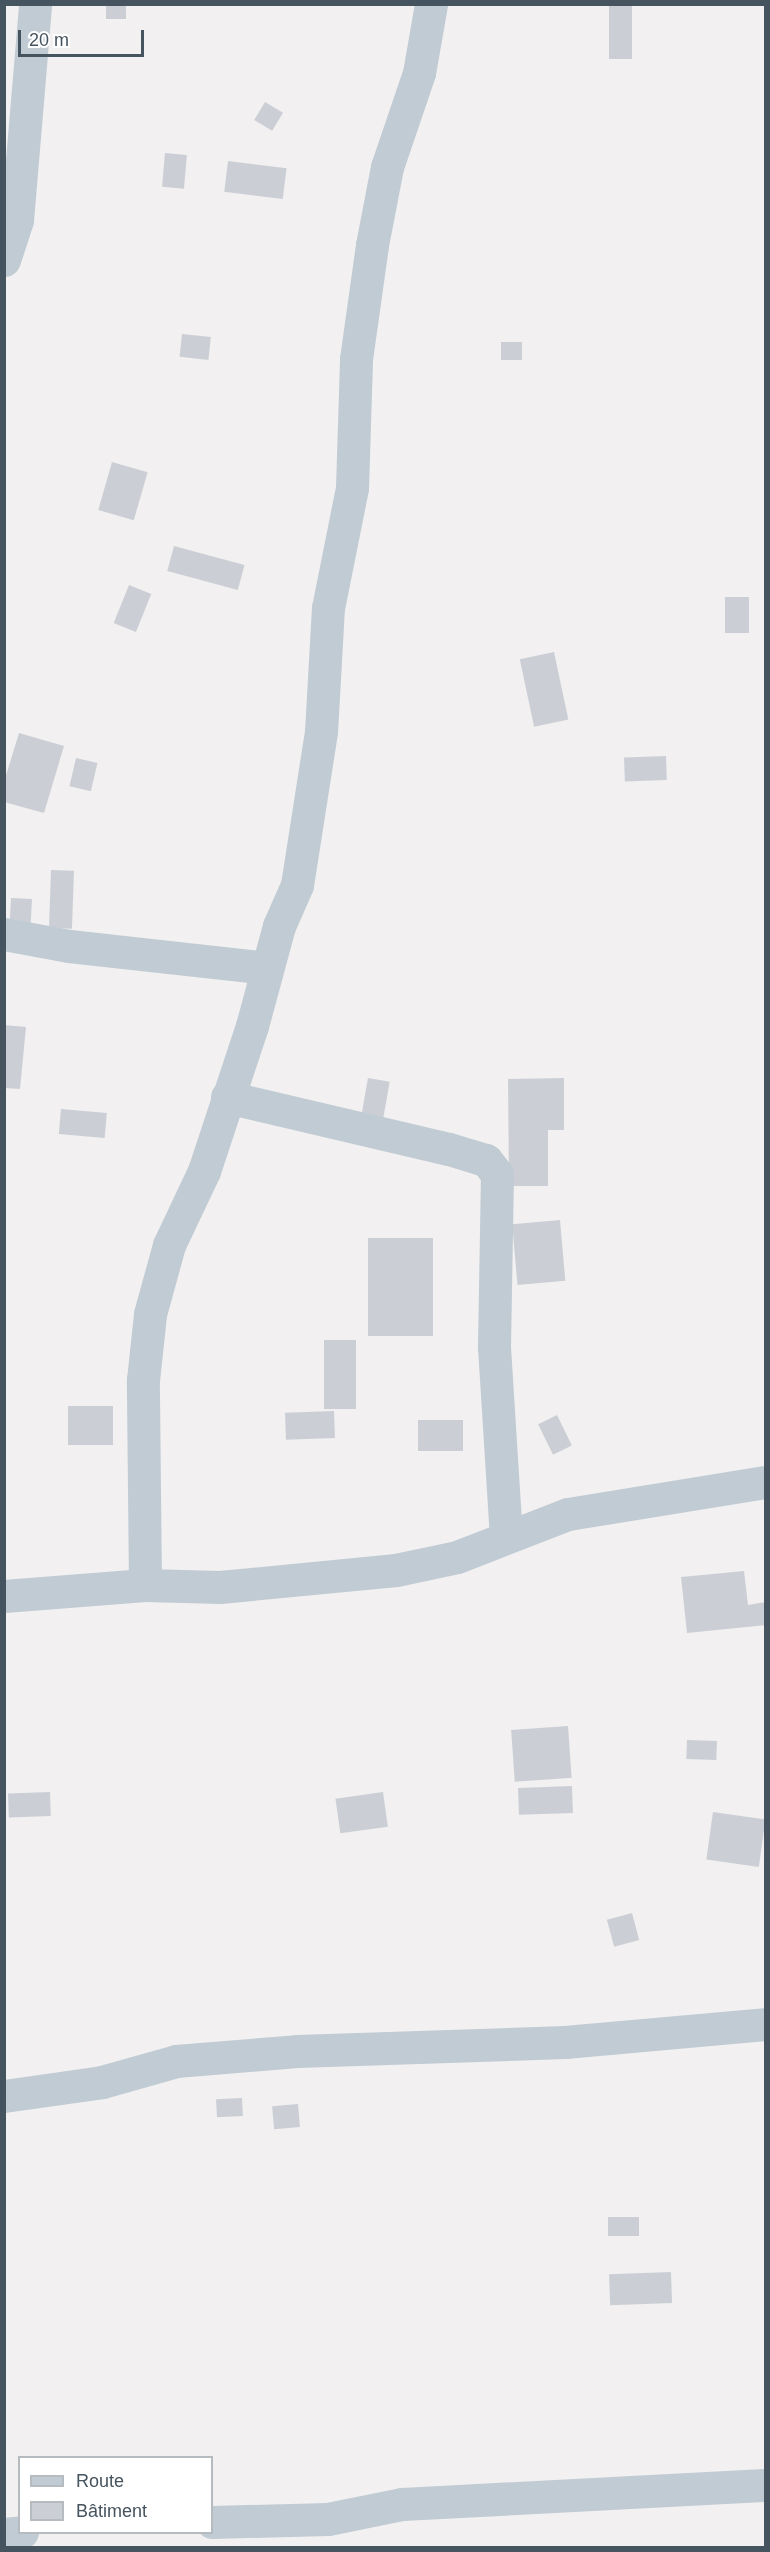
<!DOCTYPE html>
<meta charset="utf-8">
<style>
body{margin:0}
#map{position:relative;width:770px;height:2552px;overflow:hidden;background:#f2f0f0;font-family:Helvetica,sans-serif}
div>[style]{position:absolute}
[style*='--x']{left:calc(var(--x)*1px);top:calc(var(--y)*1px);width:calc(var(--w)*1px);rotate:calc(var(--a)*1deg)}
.building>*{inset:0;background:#cbcfd5;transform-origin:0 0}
.minor>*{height:33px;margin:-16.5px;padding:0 16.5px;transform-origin:16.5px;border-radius:16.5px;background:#c0cbd3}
span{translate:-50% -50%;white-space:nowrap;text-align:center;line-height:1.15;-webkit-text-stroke:4.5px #fff;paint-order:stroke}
.frame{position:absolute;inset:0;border:6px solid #46545f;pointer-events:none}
.legend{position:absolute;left:18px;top:2456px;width:195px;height:78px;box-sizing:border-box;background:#fff;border:2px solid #b5bbbf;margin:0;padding:8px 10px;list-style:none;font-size:18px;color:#46545f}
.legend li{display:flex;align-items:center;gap:12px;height:30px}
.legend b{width:30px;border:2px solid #b5bbbf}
.scale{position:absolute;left:18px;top:30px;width:126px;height:27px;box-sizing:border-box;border:3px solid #46545f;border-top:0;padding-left:8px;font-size:18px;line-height:21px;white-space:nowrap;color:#46545f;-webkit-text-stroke:4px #fff;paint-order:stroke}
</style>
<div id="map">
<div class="building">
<div style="left:106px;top:4px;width:20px;height:15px"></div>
<div style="left:609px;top:4px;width:23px;height:55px"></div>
<div style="left:265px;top:102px;width:21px;height:21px;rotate:31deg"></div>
<div style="left:165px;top:153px;width:22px;height:34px;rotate:5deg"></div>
<div style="left:228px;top:161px;width:59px;height:31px;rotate:7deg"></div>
<div style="left:182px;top:334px;width:29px;height:23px;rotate:6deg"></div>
<div style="left:501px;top:342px;width:21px;height:18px"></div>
<div style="left:112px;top:462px;width:37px;height:50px;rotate:16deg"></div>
<div style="left:174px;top:546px;width:73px;height:26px;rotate:15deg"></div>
<div style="left:129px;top:585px;width:24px;height:41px;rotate:22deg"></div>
<div style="left:725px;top:597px;width:24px;height:36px"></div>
<div style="left:554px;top:652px;width:69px;height:35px;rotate:78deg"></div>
<div style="clip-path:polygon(19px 733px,64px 746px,44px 813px,4px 802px,4px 782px)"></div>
<div style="left:666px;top:756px;width:24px;height:42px;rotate:88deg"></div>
<div style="left:76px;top:758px;width:22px;height:29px;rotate:13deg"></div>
<div style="left:51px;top:870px;width:23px;height:58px;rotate:2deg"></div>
<div style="left:11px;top:898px;width:21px;height:25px;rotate:3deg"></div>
<div style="clip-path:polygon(4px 1025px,26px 1027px,20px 1089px,4px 1088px)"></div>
<div style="left:368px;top:1078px;width:22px;height:40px;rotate:10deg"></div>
<div style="clip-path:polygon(564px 1078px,564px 1130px,548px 1130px,548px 1186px,509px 1186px,508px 1079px)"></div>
<div style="left:61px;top:1109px;width:46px;height:25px;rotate:5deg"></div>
<div style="left:560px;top:1220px;width:61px;height:48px;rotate:85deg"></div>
<div style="left:368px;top:1238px;width:65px;height:98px"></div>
<div style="left:324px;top:1340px;width:32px;height:69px"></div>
<div style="left:68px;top:1406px;width:45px;height:39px"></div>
<div style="left:334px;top:1411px;width:27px;height:49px;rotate:88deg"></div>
<div style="left:557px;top:1415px;width:34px;height:21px;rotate:64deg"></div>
<div style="left:463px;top:1420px;width:31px;height:45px;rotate:90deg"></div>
<div style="clip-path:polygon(744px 1571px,748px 1605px,766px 1602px,766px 1625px,687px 1633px,681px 1577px)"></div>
<div style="left:568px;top:1726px;width:52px;height:57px;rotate:86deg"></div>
<div style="left:687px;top:1740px;width:30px;height:19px;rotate:2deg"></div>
<div style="left:572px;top:1786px;width:27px;height:54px;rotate:88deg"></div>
<div style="left:50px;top:1792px;width:24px;height:42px;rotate:88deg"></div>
<div style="left:383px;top:1792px;width:35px;height:48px;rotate:82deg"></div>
<div style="left:713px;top:1812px;width:53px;height:48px;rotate:8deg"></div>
<div style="left:632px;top:1913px;width:28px;height:26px;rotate:75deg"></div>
<div style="left:242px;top:2098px;width:18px;height:26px;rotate:87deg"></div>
<div style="left:298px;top:2104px;width:23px;height:26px;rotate:85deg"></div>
<div style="left:608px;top:2217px;width:31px;height:19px"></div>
<div style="left:671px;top:2272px;width:31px;height:62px;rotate:88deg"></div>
</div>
<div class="minor">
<div style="--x:4;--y:260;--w:42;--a:-72"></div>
<div style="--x:17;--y:220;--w:217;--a:-85.2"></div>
<div style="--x:4;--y:934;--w:66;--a:10.5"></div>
<div style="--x:69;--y:946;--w:199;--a:6.3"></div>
<div style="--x:227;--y:1097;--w:228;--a:13.2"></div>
<div style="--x:449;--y:1149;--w:39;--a:17"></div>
<div style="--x:486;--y:1160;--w:18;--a:52"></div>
<div style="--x:497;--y:1174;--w:173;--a:91"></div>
<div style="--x:494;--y:1347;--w:190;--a:86.4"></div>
<div style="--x:145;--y:1585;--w:205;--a:-90.6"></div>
<div style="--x:143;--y:1380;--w:66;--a:-83.9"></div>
<div style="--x:150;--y:1314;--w:72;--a:-74.6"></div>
<div style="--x:169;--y:1245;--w:82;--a:-64.7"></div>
<div style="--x:204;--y:1171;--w:153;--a:-71.7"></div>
<div style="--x:252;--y:1026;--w:104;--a:-74.9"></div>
<div style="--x:279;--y:926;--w:45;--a:-66.3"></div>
<div style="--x:297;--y:885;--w:155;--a:-81.1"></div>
<div style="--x:321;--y:732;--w:124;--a:-86.8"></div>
<div style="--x:328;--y:608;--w:122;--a:-78.7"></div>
<div style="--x:352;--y:488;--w:129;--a:-88.2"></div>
<div style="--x:356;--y:359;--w:115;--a:-82"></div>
<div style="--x:372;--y:245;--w:79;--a:-79.1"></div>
<div style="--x:387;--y:167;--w:99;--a:-71.2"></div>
<div style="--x:419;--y:73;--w:70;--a:-80.1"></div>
<div style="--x:4;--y:1596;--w:141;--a:-4.5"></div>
<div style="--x:145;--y:1585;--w:75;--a:1.5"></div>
<div style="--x:220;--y:1587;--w:177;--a:-5.5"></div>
<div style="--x:396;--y:1570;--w:62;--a:-12"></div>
<div style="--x:457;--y:1557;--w:119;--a:-21.2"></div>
<div style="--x:568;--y:1514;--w:201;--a:-9.2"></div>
<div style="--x:4;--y:2096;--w:99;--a:-8.1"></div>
<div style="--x:102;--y:2082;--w:77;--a:-15.8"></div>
<div style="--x:176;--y:2061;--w:121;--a:-4.7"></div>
<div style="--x:297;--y:2051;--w:268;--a:-1.9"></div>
<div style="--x:565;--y:2042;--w:202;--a:-5.1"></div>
<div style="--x:212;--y:2522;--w:116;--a:-1.5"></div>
<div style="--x:328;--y:2519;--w:76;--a:-11.5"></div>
<div style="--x:402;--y:2504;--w:364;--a:-3"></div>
<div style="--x:4;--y:2534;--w:18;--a:-6"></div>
</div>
<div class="frame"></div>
<ul class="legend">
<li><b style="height:8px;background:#c0cbd3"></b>Route</li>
<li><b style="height:16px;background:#cbcfd5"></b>Bâtiment</li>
</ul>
<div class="scale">20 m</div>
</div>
